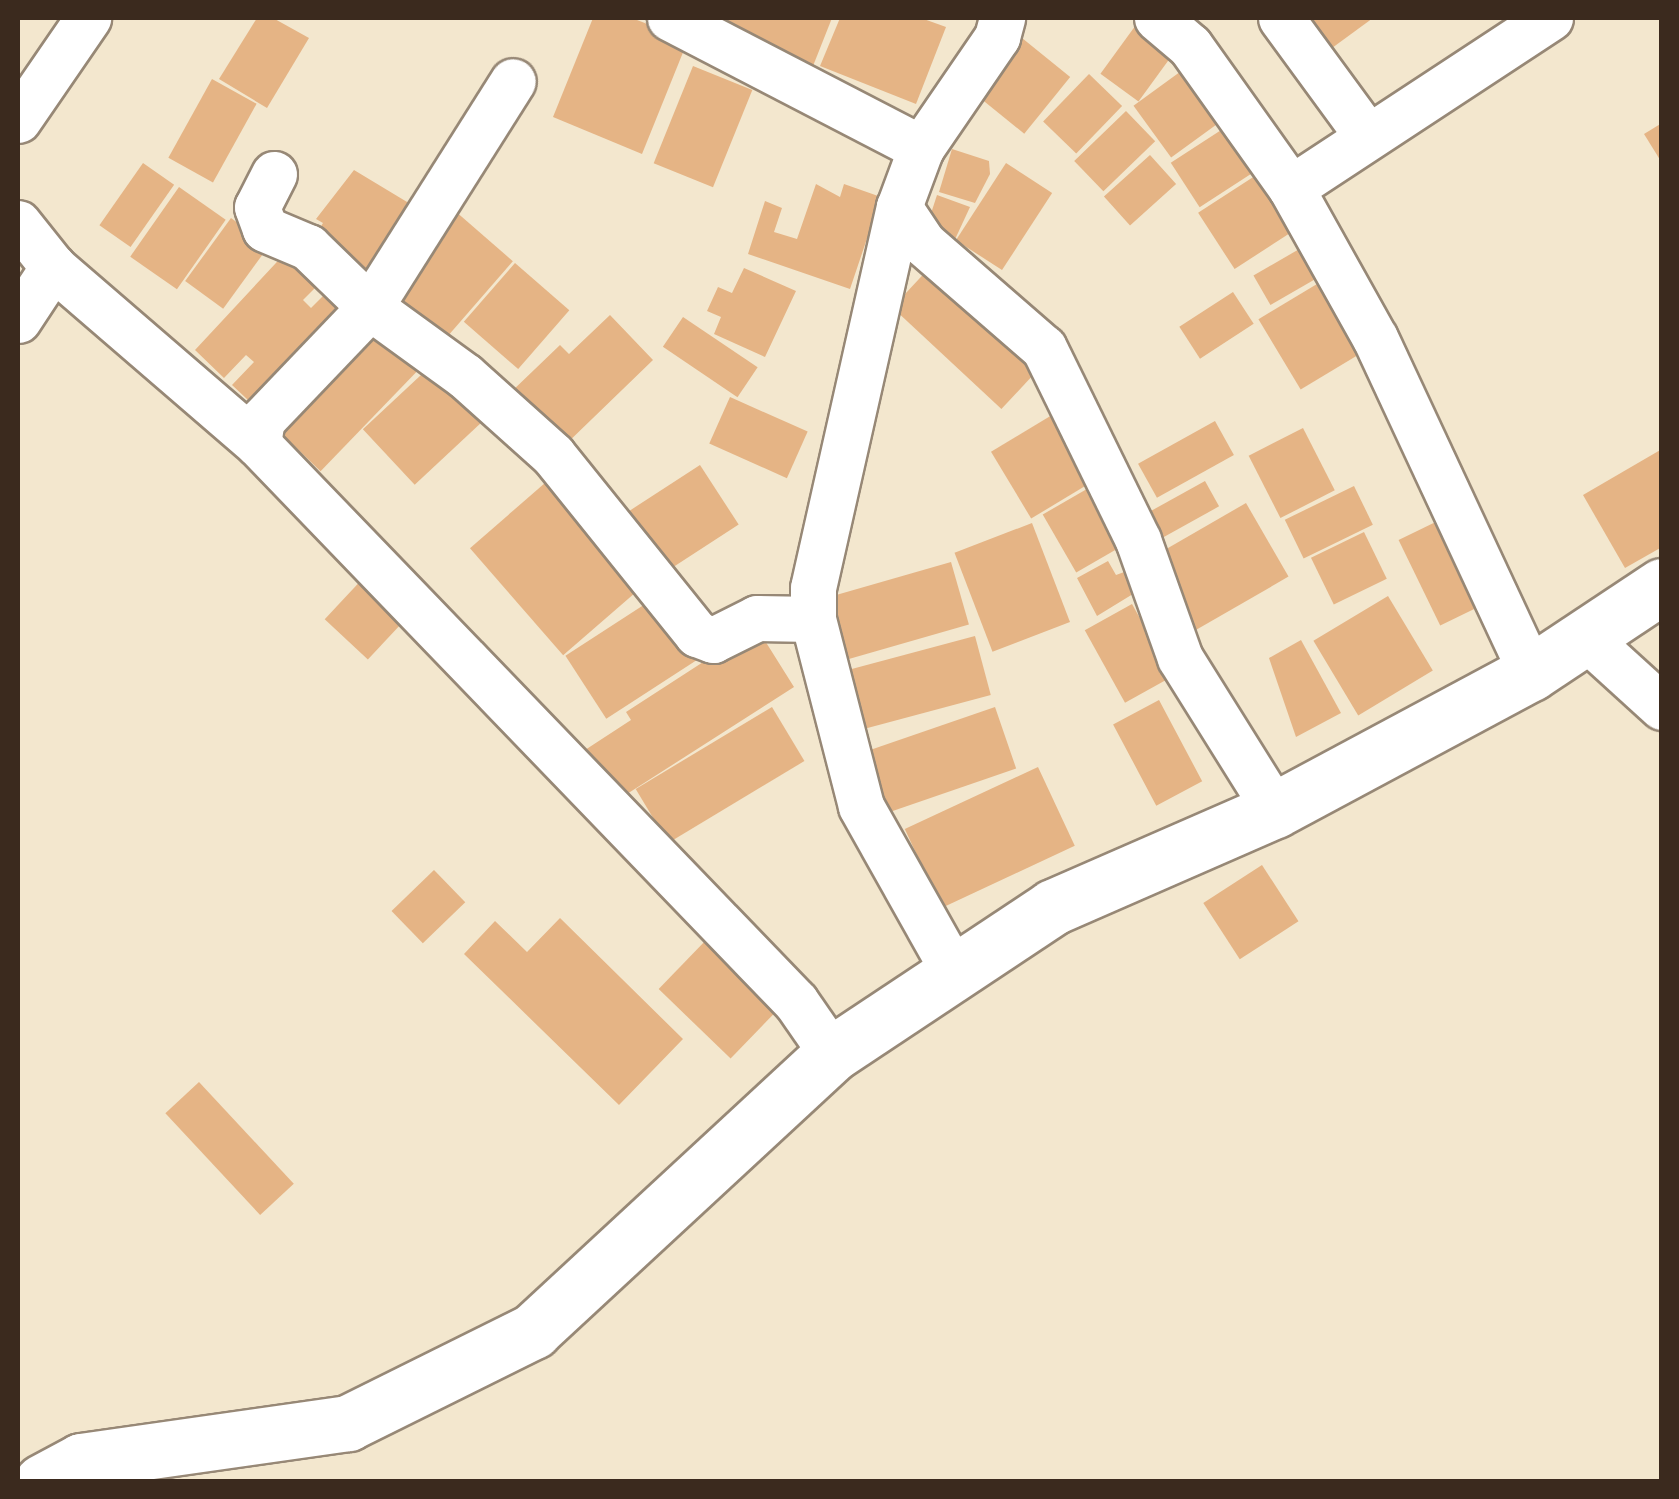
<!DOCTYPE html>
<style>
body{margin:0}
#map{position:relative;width:1679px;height:1499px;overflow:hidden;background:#f3e7ce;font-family:Sriracha,sans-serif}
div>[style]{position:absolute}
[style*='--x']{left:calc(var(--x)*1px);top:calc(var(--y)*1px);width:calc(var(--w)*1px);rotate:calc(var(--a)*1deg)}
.building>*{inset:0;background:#e5b485;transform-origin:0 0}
.roads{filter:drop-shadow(2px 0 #978876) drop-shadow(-2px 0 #978876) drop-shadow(0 2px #978876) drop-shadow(0 -2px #978876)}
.minor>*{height:45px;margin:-22.5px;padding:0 22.5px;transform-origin:22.5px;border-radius:22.5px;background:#fff}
.tertiary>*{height:55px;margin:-27.5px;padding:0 27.5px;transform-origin:27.5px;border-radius:27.5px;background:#fff}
span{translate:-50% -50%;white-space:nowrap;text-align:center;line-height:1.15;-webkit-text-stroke:8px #fdfcf7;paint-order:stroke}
.frame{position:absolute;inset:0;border:20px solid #3b2a1e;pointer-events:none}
</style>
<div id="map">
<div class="building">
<div style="clip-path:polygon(257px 18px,273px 18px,309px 38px,267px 108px,219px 79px)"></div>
<div style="clip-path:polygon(593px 18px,632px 18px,688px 40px,642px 154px,553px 117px)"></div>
<div style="clip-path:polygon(712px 18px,832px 18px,813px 66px,708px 25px)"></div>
<div style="clip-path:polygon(840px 18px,921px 18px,946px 27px,916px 104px,820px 66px)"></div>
<div style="left:1141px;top:18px;width:47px;height:69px;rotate:36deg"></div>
<div style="clip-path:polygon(1310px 18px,1373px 18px,1332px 48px)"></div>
<div style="left:1022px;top:38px;width:62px;height:73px;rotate:39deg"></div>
<div style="left:1195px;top:61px;width:64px;height:76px;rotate:54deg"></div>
<div style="left:693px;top:66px;width:64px;height:105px;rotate:22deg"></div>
<div style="left:1089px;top:74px;width:46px;height:66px;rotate:44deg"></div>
<div style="left:212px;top:79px;width:51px;height:90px;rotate:29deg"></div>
<div style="left:1126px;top:111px;width:42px;height:72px;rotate:46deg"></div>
<div style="left:1232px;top:123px;width:53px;height:73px;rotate:57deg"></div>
<div style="clip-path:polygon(1662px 123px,1662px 163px,1644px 134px)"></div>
<div style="clip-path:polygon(952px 149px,989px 161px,990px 174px,975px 203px,939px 192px)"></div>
<div style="left:1150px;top:155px;width:39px;height:62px;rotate:48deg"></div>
<div style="left:143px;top:163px;width:38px;height:76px;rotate:35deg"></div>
<div style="left:1006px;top:163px;width:55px;height:92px;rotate:33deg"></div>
<div style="clip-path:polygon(354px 170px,422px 211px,379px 283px,311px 242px,323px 223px,316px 219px)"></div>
<div style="left:1261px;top:172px;width:67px;height:75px;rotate:57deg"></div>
<div style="clip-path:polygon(816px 184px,840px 197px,844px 184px,881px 197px,850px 289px,748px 254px,765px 201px,782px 208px,774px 232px,797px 239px)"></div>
<div style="left:179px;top:187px;width:57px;height:85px;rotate:35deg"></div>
<div style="clip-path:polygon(937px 195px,970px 207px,951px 248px,923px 238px)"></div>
<div style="left:454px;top:210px;width:78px;height:108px;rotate:41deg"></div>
<div style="left:231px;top:218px;width:47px;height:78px;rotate:36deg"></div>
<div style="left:1308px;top:244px;width:34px;height:63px;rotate:60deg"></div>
<div style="clip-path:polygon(289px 249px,323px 280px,303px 300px,311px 308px,331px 288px,357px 313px,263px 414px,232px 385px,254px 362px,246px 355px,224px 378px,195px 350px)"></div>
<div style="left:515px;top:263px;width:72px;height:78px;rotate:41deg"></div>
<div style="left:932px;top:265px;width:149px;height:58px;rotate:43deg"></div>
<div style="clip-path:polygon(744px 268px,796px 291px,765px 357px,714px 334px,721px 317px,707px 311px,718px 287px,732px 293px)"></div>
<div style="left:1327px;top:278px;width:82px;height:80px;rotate:59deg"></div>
<div style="left:1233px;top:292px;width:38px;height:64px;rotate:57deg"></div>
<div style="clip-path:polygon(610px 315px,653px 360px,562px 448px,510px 393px,560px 345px,569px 354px)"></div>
<div style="left:683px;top:317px;width:90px;height:36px;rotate:34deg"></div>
<div style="left:366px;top:319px;width:73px;height:141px;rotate:44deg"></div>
<div style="left:436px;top:361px;width:76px;height:100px;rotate:47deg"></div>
<div style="left:730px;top:397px;width:85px;height:51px;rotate:24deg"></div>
<div style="left:1057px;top:412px;width:78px;height:77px;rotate:59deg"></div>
<div style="left:1215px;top:421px;width:39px;height:88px;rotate:61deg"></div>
<div style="left:1303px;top:428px;width:70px;height:61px;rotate:63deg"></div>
<div style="clip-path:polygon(1662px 449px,1662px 547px,1625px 568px,1583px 495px)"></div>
<div style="left:700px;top:465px;width:71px;height:94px;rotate:57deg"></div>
<div style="left:553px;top:476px;width:142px;height:110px;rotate:49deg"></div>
<div style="left:1205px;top:481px;width:29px;height:77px;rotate:61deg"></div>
<div style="left:1099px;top:482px;width:67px;height:65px;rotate:60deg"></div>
<div style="left:1354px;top:486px;width:43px;height:77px;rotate:64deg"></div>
<div style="left:1246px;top:503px;width:85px;height:113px;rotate:60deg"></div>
<div style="left:1448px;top:516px;width:95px;height:55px;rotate:64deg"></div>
<div style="left:1032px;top:523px;width:106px;height:83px;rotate:69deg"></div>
<div style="left:1364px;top:532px;width:52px;height:59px;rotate:64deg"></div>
<div style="clip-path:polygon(1108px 561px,1116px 575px,1138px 567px,1146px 586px,1097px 616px,1077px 578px)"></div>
<div style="left:951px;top:562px;width:65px;height:133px;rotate:74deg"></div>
<div style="left:367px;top:574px;width:59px;height:62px;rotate:43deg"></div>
<div style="left:1388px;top:596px;width:87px;height:87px;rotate:59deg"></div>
<div style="left:656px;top:597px;width:75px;height:108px;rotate:57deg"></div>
<div style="left:1132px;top:604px;width:83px;height:54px;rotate:61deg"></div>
<div style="clip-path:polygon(762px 636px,794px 687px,616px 801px,585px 750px,631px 720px,626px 712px,714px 655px)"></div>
<div style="left:975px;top:636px;width:61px;height:145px;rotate:75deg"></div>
<div style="clip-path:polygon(1301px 640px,1341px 713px,1296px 737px,1269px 658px)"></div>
<div style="left:1159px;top:700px;width:92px;height:52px;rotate:62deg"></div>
<div style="left:772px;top:707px;width:63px;height:159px;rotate:59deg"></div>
<div style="left:995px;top:707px;width:65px;height:139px;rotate:71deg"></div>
<div style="left:1038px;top:767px;width:87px;height:147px;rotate:65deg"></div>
<div style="left:1262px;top:865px;width:67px;height:70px;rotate:57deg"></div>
<div style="left:434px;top:870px;width:45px;height:59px;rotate:46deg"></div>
<div style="clip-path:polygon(560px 918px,683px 1039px,619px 1105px,464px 954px,495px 921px,527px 952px)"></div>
<div style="left:708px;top:938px;width:100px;height:71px;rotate:44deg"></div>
<div style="left:199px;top:1082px;width:139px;height:46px;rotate:47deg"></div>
</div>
<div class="roads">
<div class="minor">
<div style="--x:670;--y:18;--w:283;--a:27.4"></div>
<div style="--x:1157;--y:18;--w:43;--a:40.3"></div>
<div style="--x:1190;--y:46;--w:174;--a:54.6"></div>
<div style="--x:1291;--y:188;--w:172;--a:60.8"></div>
<div style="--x:1375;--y:338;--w:370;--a:65"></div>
<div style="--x:1281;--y:18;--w:147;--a:53.8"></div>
<div style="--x:18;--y:120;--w:124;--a:-55.5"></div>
<div style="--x:274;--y:174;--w:37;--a:117"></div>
<div style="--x:257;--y:207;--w:23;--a:70"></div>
<div style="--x:265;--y:229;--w:47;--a:22.7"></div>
<div style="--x:308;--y:247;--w:86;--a:44.1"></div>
<div style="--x:370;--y:307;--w:117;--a:36"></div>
<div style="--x:465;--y:376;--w:118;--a:41.9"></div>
<div style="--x:553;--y:455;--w:230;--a:51.2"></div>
<div style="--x:697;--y:634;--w:17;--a:21"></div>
<div style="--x:713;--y:640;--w:49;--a:-26.6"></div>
<div style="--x:757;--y:618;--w:56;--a:1"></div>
<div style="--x:1291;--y:188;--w:310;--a:-33.3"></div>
<div style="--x:899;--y:207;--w:43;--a:56.3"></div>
<div style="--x:923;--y:243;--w:160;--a:41"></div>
<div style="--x:1044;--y:348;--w:214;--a:63.9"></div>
<div style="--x:1138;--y:540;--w:125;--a:70.4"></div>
<div style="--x:1180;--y:658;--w:179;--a:58"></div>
<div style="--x:18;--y:223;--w:56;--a:51.5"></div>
<div style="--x:53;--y:267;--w:271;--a:40.8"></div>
<div style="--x:258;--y:444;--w:775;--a:46.05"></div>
<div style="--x:796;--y:1002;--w:63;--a:55.3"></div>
<div style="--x:18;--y:320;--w:64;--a:-56.6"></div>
<div style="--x:258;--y:444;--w:24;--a:-81"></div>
<div style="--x:262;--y:420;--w:156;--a:-46.3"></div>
<div style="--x:370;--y:307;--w:267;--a:-57.7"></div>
<div style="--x:1585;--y:637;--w:104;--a:42.3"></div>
<div style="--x:954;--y:972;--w:190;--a:-119.3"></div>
<div style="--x:861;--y:806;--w:193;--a:-104.4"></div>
<div style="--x:813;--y:619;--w:31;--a:-90"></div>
<div style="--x:813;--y:588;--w:391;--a:-77.3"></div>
<div style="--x:899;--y:207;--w:63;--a:-69.6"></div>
<div style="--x:921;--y:148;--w:135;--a:-55.6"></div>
<div style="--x:997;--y:37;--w:20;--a:-75"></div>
</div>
<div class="tertiary">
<div style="--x:42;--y:1482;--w:44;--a:-28.3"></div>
<div style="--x:81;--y:1461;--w:270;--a:-8.1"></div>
<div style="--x:348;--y:1423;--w:207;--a:-26.4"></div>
<div style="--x:533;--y:1331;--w:408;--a:-42.8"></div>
<div style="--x:832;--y:1054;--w:265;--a:-33.6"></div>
<div style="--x:1053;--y:907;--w:242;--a:-23.6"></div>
<div style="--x:1275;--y:810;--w:290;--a:-28.2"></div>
<div style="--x:1531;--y:673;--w:157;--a:-33.6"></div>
</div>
</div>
<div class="frame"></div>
</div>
